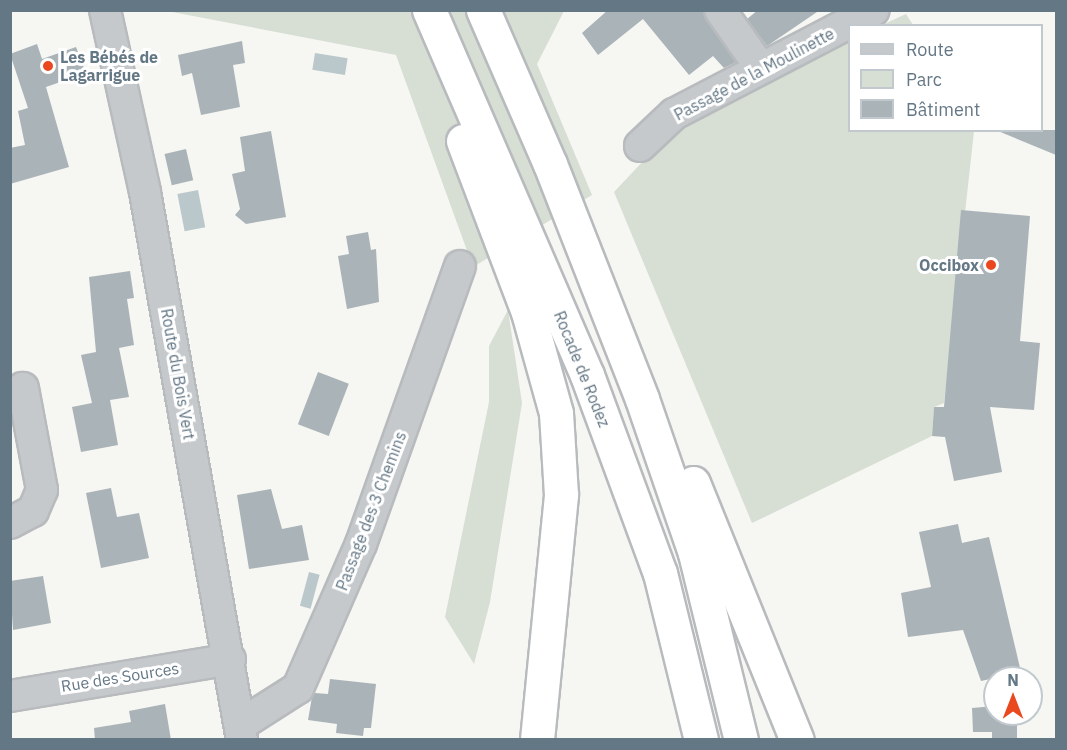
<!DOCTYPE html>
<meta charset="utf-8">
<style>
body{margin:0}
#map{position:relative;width:1067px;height:750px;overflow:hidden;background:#f6f6f2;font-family:"IBM Plex Sans",sans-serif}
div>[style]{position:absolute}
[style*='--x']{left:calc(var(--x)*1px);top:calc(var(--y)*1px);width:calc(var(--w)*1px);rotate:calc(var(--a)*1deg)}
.green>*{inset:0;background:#d7ded3}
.water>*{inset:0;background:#bbc8cb;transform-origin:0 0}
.building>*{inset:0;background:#aab3b8;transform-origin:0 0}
.roads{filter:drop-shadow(2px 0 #b8bbbe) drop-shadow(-2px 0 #b8bbbe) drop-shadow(0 2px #b8bbbe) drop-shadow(0 -2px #b8bbbe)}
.minor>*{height:30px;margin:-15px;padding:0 15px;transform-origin:15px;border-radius:15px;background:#c6c9cc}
.highway>*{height:33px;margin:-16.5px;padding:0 16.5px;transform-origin:16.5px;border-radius:16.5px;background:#fff}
.dots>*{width:16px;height:16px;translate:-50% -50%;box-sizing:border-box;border:3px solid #fff;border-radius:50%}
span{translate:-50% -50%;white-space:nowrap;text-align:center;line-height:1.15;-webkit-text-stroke:6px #fff;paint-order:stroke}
.poi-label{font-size:16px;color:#647785;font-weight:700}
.left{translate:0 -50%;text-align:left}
.right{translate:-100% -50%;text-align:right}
.street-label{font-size:16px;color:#647785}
.frame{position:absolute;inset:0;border:12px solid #647785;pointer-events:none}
.legend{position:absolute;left:848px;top:24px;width:195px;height:108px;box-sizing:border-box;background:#fff;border:2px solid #c1c9ce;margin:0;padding:8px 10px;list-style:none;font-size:18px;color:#647785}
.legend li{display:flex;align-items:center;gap:12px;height:30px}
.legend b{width:30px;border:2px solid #c1c9ce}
.north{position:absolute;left:983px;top:666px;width:60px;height:60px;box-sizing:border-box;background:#fff;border:2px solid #c1c9ce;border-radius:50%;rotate:0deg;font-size:16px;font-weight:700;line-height:24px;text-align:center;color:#647785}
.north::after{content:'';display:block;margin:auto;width:21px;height:27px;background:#ea491f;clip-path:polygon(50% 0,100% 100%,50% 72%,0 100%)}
</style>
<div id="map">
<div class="green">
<div style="clip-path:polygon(167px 11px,564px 11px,537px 64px,592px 195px,473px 267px,396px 55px)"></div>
<div style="clip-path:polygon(906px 14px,913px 25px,882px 25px)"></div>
<div style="clip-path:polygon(849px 42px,850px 130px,974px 131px,944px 403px,934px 407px,932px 436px,752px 523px,614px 192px,664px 139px,699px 117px)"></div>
<div style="clip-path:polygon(508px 310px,522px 403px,490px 602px,474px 664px,445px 617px,489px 402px,489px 346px)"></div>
</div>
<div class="water">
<div style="left:315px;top:53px;width:33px;height:17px;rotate:9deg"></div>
<div style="left:198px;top:190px;width:38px;height:21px;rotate:79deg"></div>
<div style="left:309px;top:572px;width:11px;height:35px;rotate:15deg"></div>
</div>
<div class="building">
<div style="clip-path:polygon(608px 10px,703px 10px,736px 62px,724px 68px,713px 56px,689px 75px,643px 19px,598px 55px,582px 33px)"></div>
<div style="clip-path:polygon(758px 10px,820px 10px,767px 46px,747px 19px)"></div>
<div style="clip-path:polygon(242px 41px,245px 63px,233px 65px,240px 107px,201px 115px,192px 73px,182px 76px,178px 55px)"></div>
<div style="clip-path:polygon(37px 44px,42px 59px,76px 47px,86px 73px,46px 87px,69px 167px,10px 184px,10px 148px,25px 145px,18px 111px,28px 108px,10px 54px)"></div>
<div style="clip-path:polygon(1056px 130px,1056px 155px,998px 131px,998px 130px)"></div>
<div style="clip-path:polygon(271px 131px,286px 217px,246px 224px,235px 215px,240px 209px,232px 174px,245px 171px,240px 137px)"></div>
<div style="left:186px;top:149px;width:32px;height:22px;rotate:77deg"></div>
<div style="clip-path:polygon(961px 210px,1030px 216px,1020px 341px,1040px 343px,1034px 410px,990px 407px,1002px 472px,954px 481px,945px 437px,932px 436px,934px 407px,944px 407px)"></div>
<div style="clip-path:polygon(368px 232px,371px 250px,376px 249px,379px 302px,347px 309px,338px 256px,349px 254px,346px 236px)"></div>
<div style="clip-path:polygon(130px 271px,134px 298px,127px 299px,134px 345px,119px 348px,129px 397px,110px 400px,118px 445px,81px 452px,72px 407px,92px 403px,81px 355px,96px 352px,89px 277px)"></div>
<div style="left:318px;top:372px;width:33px;height:56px;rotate:21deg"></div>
<div style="clip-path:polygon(111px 488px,117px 517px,139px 513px,149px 558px,101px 568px,86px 493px)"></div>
<div style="clip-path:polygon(271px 489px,282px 529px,302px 525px,309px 560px,249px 569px,237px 495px)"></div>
<div style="clip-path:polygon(958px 524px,962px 543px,989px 537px,1021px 672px,981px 681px,963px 630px,908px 637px,901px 593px,931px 587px,919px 532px)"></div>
<div style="clip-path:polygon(43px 576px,51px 623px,13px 630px,10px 581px)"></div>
<div style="clip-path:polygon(330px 679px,376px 684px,371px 728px,364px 728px,363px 736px,336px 733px,337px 724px,308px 720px,312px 697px,315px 693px,328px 694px)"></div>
<div style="clip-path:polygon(165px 704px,171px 740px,95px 740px,94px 728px,131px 722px,129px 711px)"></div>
<div style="clip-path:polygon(995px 706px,995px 714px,1017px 714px,1017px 740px,992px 740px,992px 732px,973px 732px,972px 708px)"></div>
</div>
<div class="roads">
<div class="minor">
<div style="--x:105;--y:10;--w:186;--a:77.6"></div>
<div style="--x:145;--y:192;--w:557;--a:79.96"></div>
<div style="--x:720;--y:10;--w:70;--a:54.9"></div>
<div style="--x:640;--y:146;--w:47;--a:-43.3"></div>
<div style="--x:674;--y:114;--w:225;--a:-27.5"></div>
<div style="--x:10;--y:523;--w:26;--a:-28"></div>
<div style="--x:33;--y:511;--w:23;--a:-67"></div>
<div style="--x:42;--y:490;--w:104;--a:-100.6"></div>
<div style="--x:10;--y:696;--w:223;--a:-9.5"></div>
<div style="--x:240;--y:725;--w:69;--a:-32.5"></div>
<div style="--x:298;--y:688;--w:157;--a:-66.4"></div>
<div style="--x:361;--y:544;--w:295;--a:-70.4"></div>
</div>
<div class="highway">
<div style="--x:429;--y:10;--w:398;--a:66.6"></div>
<div style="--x:587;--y:375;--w:211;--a:69.8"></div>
<div style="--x:660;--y:573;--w:172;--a:76.2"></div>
<div style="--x:483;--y:10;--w:168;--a:66.5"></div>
<div style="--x:550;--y:164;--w:252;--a:68.6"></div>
<div style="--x:642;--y:399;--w:163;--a:71"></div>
<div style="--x:695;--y:553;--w:193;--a:76.2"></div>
<div style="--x:463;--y:141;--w:183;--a:69.2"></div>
<div style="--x:528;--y:312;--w:105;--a:74.5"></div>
<div style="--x:556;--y:413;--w:82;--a:86.5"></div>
<div style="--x:561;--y:495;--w:246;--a:95.6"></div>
<div style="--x:693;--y:483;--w:277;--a:68"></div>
</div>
</div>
<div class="dots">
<div style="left:48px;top:66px;background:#ea491f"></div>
<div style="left:991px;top:265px;background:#ea491f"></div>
</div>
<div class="poi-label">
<span class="left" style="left:60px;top:66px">Les Bébés de<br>Lagarrigue</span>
<span class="right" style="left:979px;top:265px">Occibox</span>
</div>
<div class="street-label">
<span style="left:754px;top:74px;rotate:-28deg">Passage de la Moulinette</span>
<span style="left:582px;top:369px;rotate:68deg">Rocade de Rodez</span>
<span style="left:178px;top:374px;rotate:80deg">Route du Bois Vert</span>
<span style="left:371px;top:511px;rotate:-69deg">Passage des 3 Chemins</span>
<span style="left:120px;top:677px;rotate:-9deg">Rue des Sources</span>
</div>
<div class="frame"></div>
<ul class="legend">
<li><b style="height:8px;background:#c6c9cc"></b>Route</li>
<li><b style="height:16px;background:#d7ded3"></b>Parc</li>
<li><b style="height:16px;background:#aab3b8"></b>Bâtiment</li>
</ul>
<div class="north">N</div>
</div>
